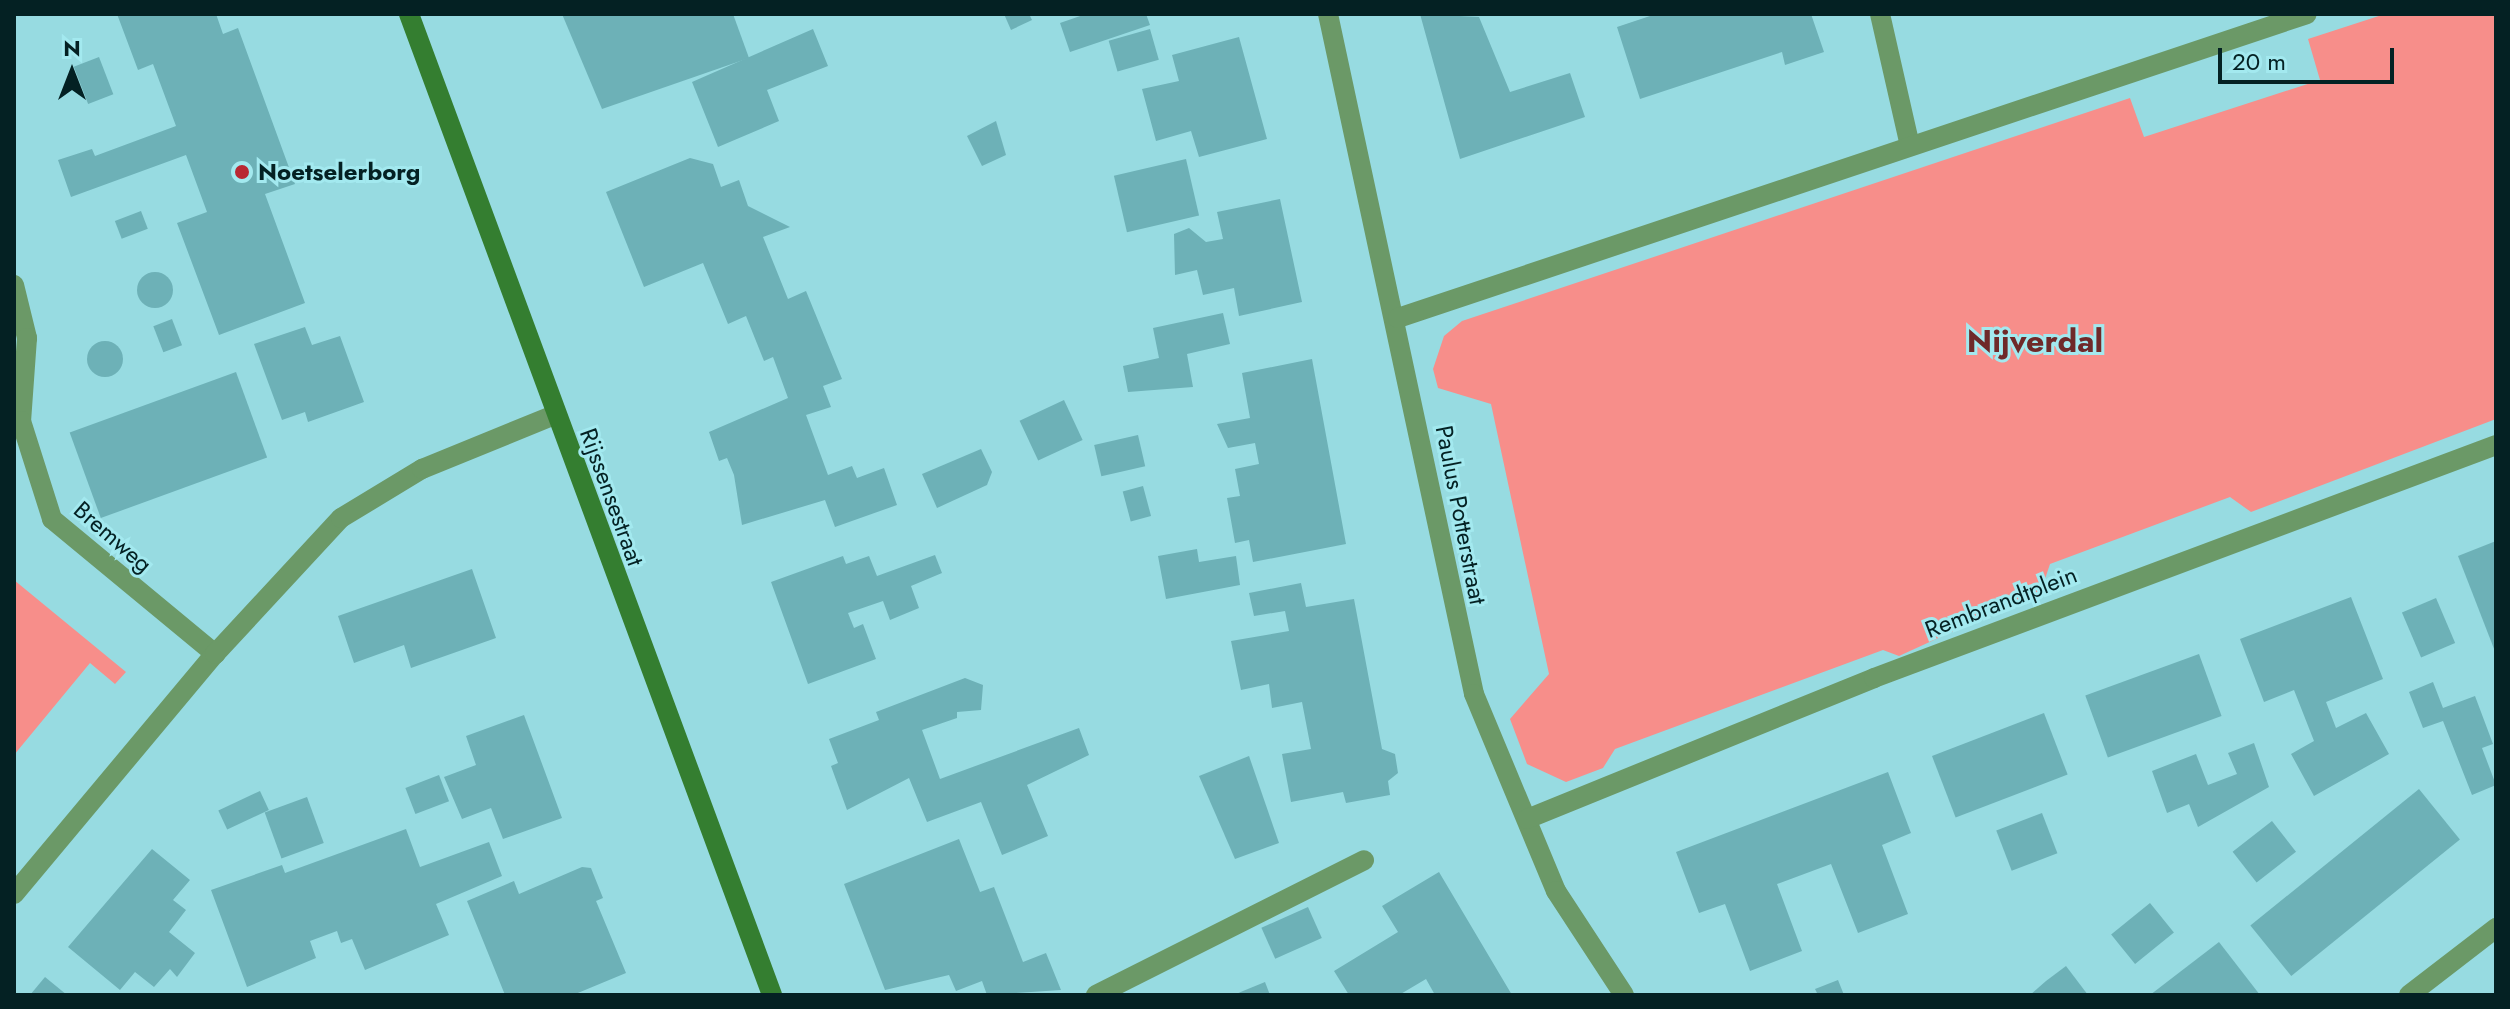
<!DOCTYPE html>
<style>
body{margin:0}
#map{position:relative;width:2510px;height:1009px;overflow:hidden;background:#97dbe1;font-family:Jost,sans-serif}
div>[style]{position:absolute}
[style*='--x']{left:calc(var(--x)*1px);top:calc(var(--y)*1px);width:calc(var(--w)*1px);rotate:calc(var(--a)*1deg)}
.green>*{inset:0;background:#f78e8a}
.building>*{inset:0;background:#6db1b7;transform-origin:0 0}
.round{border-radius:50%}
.lane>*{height:20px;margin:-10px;padding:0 10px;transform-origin:10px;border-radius:10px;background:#6b9967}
.street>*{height:20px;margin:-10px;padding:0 10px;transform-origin:10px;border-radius:10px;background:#6b9967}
.secondary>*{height:20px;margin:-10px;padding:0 10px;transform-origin:10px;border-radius:10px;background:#347e30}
.dots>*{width:22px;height:22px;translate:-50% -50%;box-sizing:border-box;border:4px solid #a3e9ef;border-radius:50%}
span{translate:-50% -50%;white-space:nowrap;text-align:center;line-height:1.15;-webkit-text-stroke:6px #a3e9ef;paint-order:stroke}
.poi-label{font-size:24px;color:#042123;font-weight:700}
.left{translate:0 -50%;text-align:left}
.street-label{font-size:24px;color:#042123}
.district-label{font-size:32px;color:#6f2929;font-weight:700}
.frame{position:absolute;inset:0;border:16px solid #042123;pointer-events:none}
.north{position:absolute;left:32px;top:32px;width:80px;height:80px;-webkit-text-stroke:6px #a3e9ef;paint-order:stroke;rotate:0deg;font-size:22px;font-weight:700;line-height:32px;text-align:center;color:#042123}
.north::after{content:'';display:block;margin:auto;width:28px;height:36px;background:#042123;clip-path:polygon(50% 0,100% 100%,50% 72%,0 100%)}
.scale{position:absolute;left:2218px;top:48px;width:176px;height:36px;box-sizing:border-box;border:4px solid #042123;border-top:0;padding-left:10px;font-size:24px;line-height:28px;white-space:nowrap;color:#042123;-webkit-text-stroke:6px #a3e9ef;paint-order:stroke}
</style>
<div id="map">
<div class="green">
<div style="clip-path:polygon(2385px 14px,2496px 14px,2496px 419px,2251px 512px,2230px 497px,2050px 564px,2041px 591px,1899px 656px,1883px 650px,1615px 749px,1603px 768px,1566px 782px,1527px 764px,1510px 719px,1549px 674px,1491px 404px,1438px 388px,1433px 369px,1444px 336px,1462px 321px,2130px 98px,2144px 137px,2320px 80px,2308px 39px)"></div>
<div style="clip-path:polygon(14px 580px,126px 672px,115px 684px,90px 663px,14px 755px)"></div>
</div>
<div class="building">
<div style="clip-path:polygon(117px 14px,216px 14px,223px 34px,238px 28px,295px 184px,265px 194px,305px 303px,219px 335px,177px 223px,207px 212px,186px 155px,71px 197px,58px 160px,92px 149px,95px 156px,176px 126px,153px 64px,138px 70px)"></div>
<div style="clip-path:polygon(562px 14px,733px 14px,749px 58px,602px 109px)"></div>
<div style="clip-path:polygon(1004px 14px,1029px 14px,1032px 20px,1011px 30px)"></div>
<div style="clip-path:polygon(1086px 14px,1146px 14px,1150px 25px,1070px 52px,1060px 23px)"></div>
<div style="clip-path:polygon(1420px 14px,1479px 17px,1510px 92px,1570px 73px,1585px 117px,1460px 159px)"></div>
<div style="clip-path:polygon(1656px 14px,1811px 14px,1824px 52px,1785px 65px,1782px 52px,1640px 99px,1617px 27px)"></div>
<div style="clip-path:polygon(813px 29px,828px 66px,767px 90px,779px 121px,718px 147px,692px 82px)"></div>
<div style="left:1150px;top:29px;width:32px;height:43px;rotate:74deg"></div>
<div style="clip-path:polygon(1239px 37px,1267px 139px,1199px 157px,1191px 131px,1156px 141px,1142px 89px,1179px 81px,1172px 55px)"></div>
<div style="left:99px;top:57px;width:40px;height:27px;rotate:69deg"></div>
<div style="clip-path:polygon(996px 121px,1006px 155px,982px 166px,967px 136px)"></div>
<div style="clip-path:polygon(690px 158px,713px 164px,721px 187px,739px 180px,748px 206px,790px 227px,763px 237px,788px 299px,806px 291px,842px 379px,823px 386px,831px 407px,806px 415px,828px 475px,852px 466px,857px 478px,884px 468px,897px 505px,835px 527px,825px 500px,742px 525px,734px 475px,727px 458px,719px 461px,709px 432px,788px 398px,773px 357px,764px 361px,746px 316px,728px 324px,703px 263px,644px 287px,606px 192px)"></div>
<div style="left:1186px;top:159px;width:58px;height:74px;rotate:77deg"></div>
<div style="clip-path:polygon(1280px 199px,1302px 302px,1239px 316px,1234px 288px,1203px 295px,1197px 270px,1175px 275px,1174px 234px,1189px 228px,1206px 242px,1223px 239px,1217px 212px)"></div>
<div style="left:141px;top:211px;width:19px;height:28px;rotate:69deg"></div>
<div class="round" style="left:137px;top:272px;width:36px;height:36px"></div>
<div style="clip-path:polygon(1223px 313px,1230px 344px,1187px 354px,1193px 387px,1128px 392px,1123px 366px,1159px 358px,1153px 328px)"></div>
<div style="left:172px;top:319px;width:28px;height:20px;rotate:69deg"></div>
<div style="clip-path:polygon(305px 327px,312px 345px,340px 336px,364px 402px,308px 422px,305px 412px,282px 420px,254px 344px)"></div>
<div class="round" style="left:87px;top:341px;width:36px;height:36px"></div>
<div style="clip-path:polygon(1312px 359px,1346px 544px,1253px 562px,1249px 540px,1235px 543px,1227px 498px,1240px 496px,1235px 469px,1259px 464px,1255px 443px,1228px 448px,1217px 424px,1250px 418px,1242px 373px)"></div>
<div style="left:236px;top:372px;width:91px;height:177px;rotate:70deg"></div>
<div style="left:1064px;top:400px;width:44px;height:49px;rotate:65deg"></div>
<div style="left:1138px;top:435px;width:32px;height:45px;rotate:77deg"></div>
<div style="clip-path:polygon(981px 449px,992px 472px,987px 485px,937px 508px,922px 474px)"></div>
<div style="left:1143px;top:486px;width:31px;height:21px;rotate:75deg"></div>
<div style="clip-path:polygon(2496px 541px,2496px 654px,2458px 556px)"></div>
<div style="clip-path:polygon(1197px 549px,1199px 562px,1236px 556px,1240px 585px,1166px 599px,1158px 556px)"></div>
<div style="clip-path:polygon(935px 555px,942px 573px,911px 586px,919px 608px,890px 620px,883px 601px,848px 613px,854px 628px,863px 624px,876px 659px,808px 684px,771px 582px,843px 556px,846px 564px,869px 556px,877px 576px)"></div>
<div style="clip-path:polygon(472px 569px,496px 638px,411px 668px,404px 645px,354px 663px,338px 616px)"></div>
<div style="clip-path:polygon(1301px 583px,1306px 607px,1354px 599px,1382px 749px,1395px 754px,1398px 773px,1388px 781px,1390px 795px,1346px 803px,1343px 792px,1291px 802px,1282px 754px,1311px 749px,1302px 702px,1272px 708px,1269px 684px,1241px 690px,1231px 641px,1289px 631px,1285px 611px,1254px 616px,1249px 593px)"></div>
<div style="clip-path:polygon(2351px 597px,2383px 679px,2326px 702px,2336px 728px,2366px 713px,2389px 754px,2314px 796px,2291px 754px,2314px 741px,2294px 690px,2264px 702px,2240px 639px)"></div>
<div style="left:2436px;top:598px;width:49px;height:37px;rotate:67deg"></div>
<div style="left:2199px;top:654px;width:66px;height:121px;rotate:70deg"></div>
<div style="clip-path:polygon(965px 678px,983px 685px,981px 710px,957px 712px,957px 718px,922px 730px,940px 779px,1079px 728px,1089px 755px,1027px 785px,1048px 836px,1002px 855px,981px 802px,927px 822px,909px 778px,847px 810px,831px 766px,838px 763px,829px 739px,879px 720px,876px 712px)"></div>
<div style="clip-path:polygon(2433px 682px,2443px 708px,2475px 696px,2493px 744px,2482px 748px,2496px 785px,2472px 795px,2443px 721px,2423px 728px,2409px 692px)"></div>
<div style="left:2044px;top:713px;width:66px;height:120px;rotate:69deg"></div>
<div style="clip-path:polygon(524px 715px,562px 818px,503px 839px,491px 808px,462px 819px,444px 777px,476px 765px,466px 736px)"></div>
<div style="clip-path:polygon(2254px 743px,2269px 787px,2198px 827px,2189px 804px,2167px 813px,2152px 771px,2196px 754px,2208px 785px,2237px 774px,2228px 753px)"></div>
<div style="clip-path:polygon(1249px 756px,1279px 843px,1235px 859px,1199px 776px)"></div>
<div style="clip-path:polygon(1888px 772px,1911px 833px,1882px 845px,1908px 914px,1858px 933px,1831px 864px,1777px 884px,1802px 951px,1750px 971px,1725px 904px,1699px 913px,1676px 852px)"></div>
<div style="left:439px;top:775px;width:28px;height:36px;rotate:69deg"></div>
<div style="left:2419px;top:789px;width:65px;height:217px;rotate:51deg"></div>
<div style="left:260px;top:791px;width:21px;height:46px;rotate:65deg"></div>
<div style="left:307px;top:797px;width:49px;height:45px;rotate:70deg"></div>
<div style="left:2042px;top:813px;width:43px;height:49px;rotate:69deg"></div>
<div style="left:2272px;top:821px;width:39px;height:50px;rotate:52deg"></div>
<div style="clip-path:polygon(406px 829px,420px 867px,489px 842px,502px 876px,436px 904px,449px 935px,365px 970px,352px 939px,341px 943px,337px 931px,310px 941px,316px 958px,247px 987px,211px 890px,282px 865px,285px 873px)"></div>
<div style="clip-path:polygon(959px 839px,980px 892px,994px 887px,1023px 962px,1046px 953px,1061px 990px,987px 995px,982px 981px,956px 991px,949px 975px,885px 990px,844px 884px)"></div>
<div style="clip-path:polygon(152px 849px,190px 880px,173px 900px,186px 910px,169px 932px,195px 953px,177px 977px,170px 969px,154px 987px,135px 972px,120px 990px,68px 947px)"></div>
<div style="clip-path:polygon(582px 867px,591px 868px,603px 898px,596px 901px,626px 973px,573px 995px,505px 995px,467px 901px,514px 881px,519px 894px)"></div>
<div style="clip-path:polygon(1439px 872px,1512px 995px,1435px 995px,1426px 979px,1399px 995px,1349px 995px,1334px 971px,1398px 932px,1382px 906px)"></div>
<div style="left:2150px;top:903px;width:38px;height:50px;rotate:51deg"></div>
<div style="left:1308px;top:907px;width:34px;height:51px;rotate:66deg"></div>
<div style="clip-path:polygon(2219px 942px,2260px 995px,2150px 995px,2176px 975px)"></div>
<div style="clip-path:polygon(2066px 966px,2088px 995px,2030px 995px,2046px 981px)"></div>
<div style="clip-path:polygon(45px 977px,67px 995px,30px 995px)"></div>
<div style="clip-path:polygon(1838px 980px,1844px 995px,1818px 995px,1815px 989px)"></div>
<div style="clip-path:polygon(1265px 982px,1270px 995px,1234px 995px,1243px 991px)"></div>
</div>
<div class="lane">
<div style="--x:1096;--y:995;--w:300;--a:-26.7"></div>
</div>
<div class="street">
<div style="--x:1328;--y:14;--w:695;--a:77.88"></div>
<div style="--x:1474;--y:694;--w:213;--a:67.4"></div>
<div style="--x:1556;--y:891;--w:124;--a:56.8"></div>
<div style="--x:1880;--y:14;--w:135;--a:77.2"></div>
<div style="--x:14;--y:285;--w:55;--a:76.2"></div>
<div style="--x:27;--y:338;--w:83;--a:94.1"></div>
<div style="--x:21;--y:421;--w:103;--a:72.4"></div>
<div style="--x:52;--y:519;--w:212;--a:39.6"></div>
<div style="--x:1398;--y:318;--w:958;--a:-18.49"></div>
<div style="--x:1527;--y:819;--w:375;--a:-22.1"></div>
<div style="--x:1874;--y:678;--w:664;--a:-20.54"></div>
<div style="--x:14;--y:894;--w:313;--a:-50.1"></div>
<div style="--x:215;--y:654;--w:185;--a:-47.2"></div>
<div style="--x:341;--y:518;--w:95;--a:-31.2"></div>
<div style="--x:422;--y:469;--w:143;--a:-22.2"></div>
<div style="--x:2409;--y:995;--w:110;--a:-37.6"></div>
</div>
<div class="secondary">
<div style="--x:409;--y:14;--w:1046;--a:69.69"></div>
</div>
<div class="dots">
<div style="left:242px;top:172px;background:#b92833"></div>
</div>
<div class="poi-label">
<span class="left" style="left:258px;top:172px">Noetselerborg</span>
</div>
<div class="street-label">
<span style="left:612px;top:497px;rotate:70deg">Rijssensestraat</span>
<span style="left:1461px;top:515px;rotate:79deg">Paulus Potterstraat</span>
<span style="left:113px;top:537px;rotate:41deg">Bremweg</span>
<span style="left:2001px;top:602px;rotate:-21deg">Rembrandtplein</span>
</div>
<div class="district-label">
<span style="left:2035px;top:341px">Nijverdal</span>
</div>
<div class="frame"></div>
<div class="north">N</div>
<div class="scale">20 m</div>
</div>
